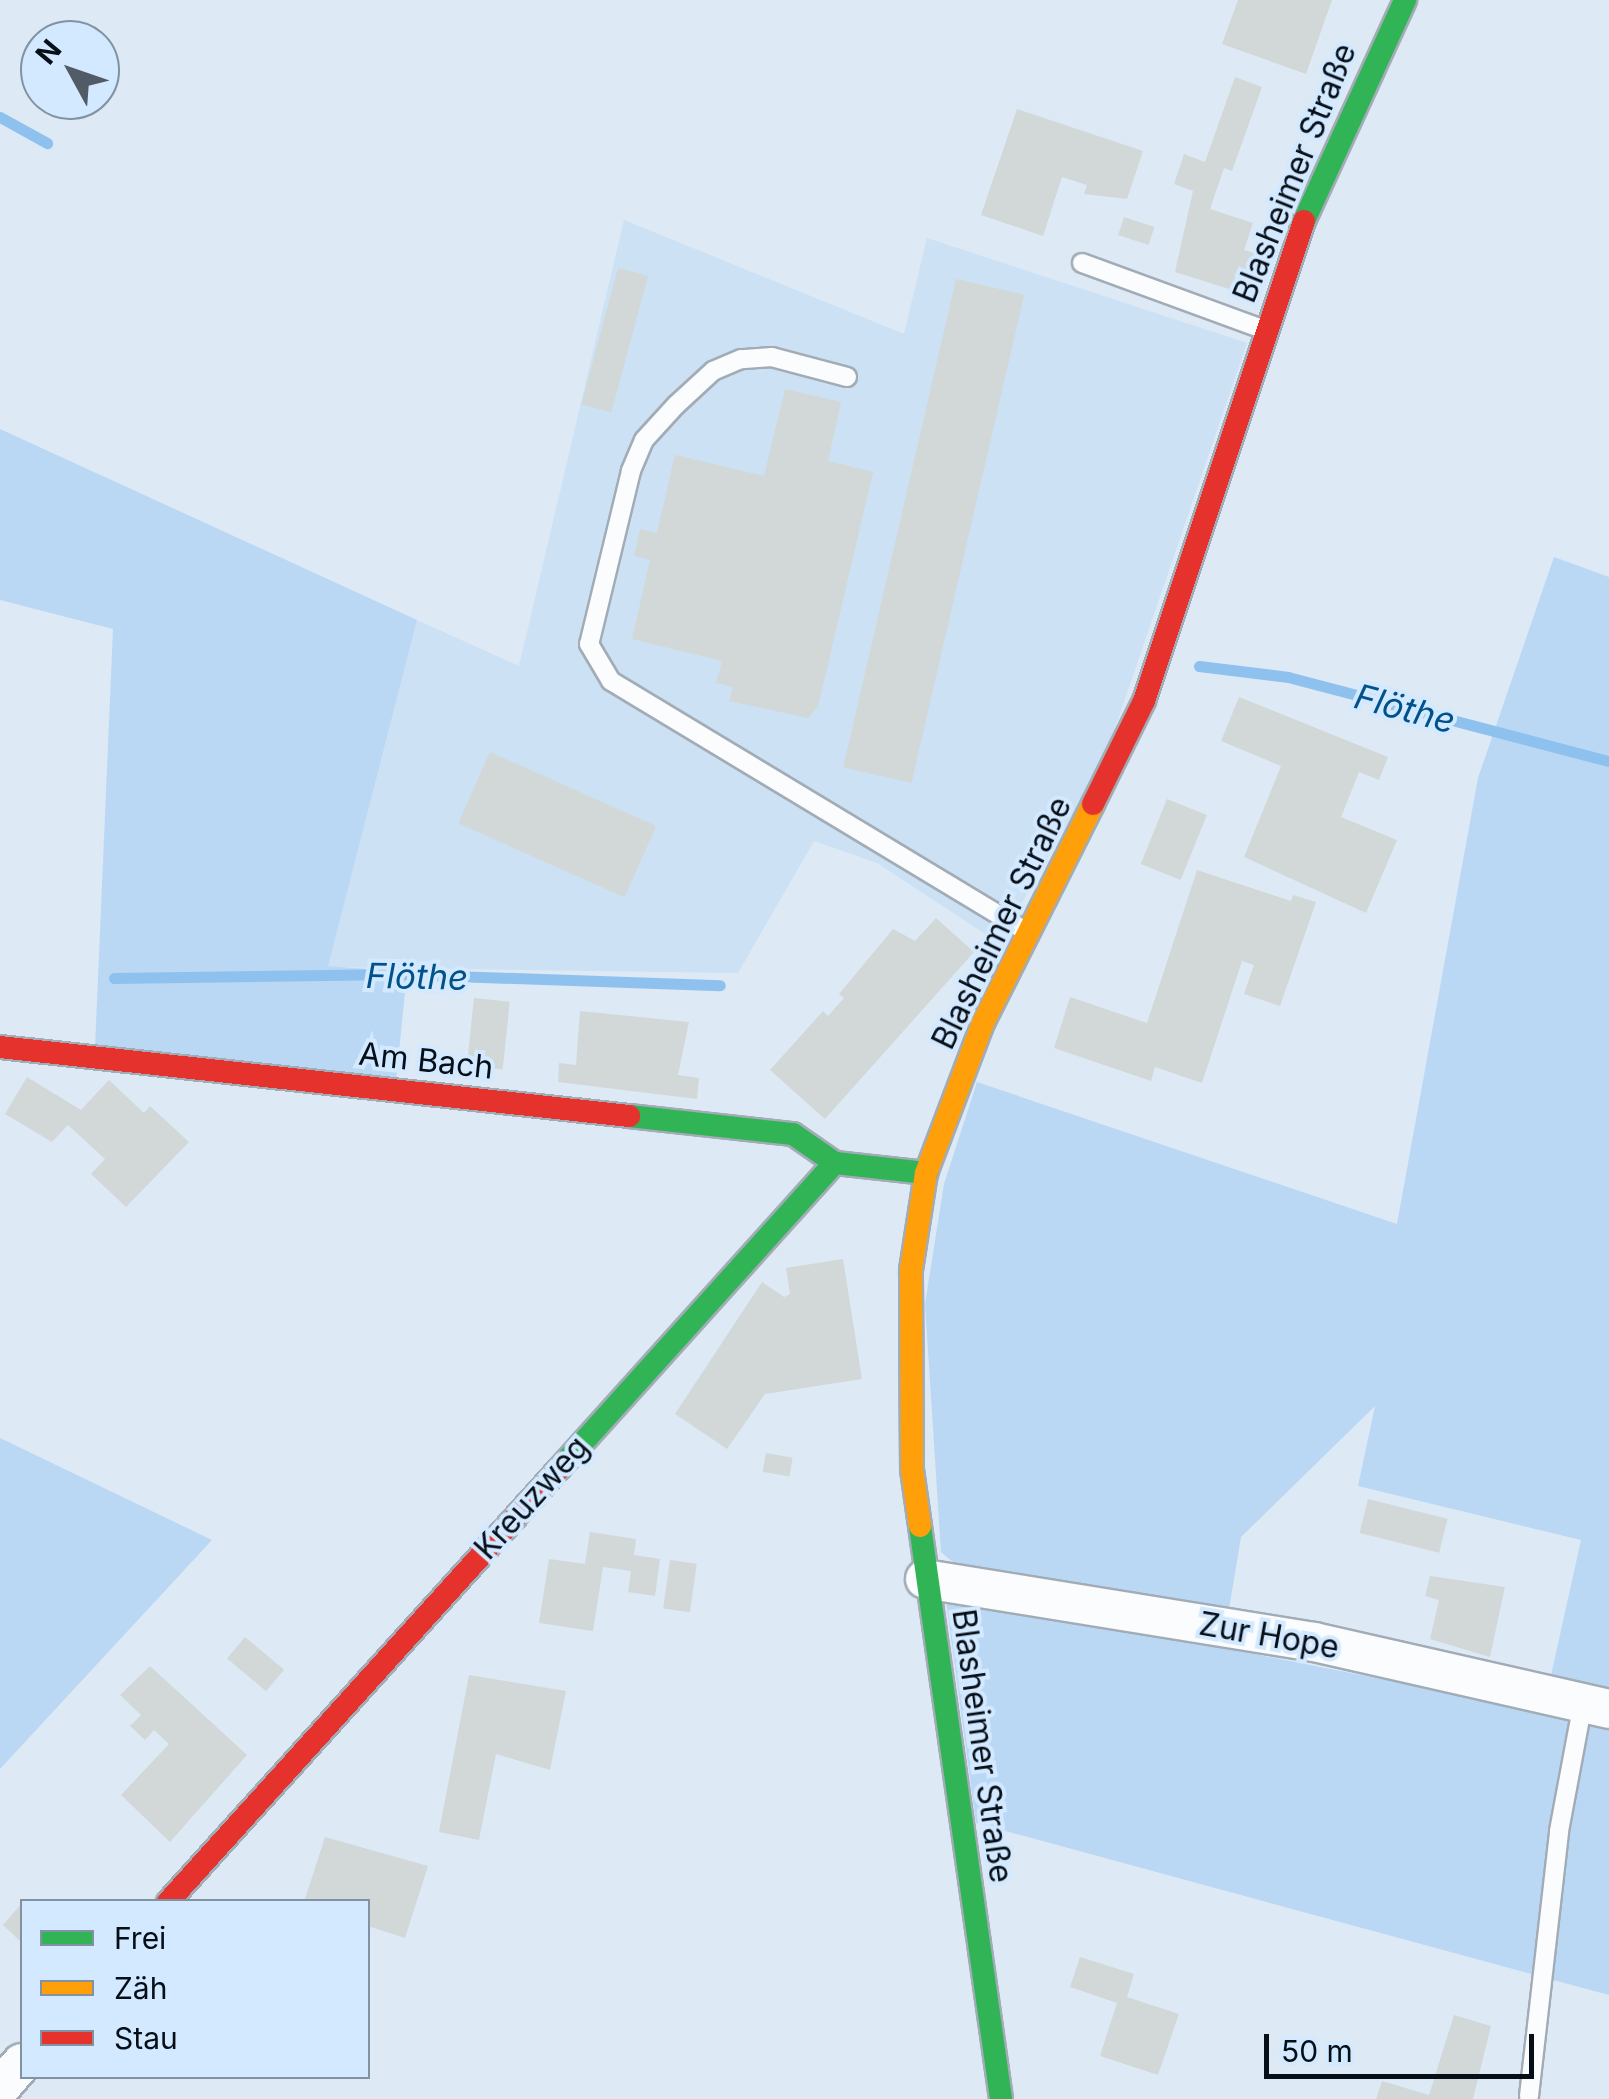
<!DOCTYPE html>
<meta charset="utf-8">
<style>
body{margin:0}
#map{position:relative;width:1609px;height:2099px;overflow:hidden;background:#dde9f5;font-family:Inter,sans-serif}
div>[style]{position:absolute}
[style*='--x']{left:calc(var(--x)*1px);top:calc(var(--y)*1px);width:calc(var(--w)*1px);rotate:calc(var(--a)*1deg)}
.built>*{inset:0;background:#cce1f4}
.green>*{inset:0;background:#bad8f4}
.stream>*{height:11px;margin:-5.5px;padding:0 5.5px;transform-origin:5.5px;border-radius:5.5px;background:#8fc1ef}
.building>*{inset:0;background:#d1d8d7;transform-origin:0 0}
.roads{filter:drop-shadow(2px 0 #a2acb6) drop-shadow(-2px 0 #a2acb6) drop-shadow(0 2px #a2acb6) drop-shadow(0 -2px #a2acb6)}
.lane>*{height:18px;margin:-9px;padding:0 9px;transform-origin:9px;border-radius:9px;background:#fafcfe}
.street>*{height:38px;margin:-19px;padding:0 19px;transform-origin:19px;border-radius:19px;background:#fafcfe}
.fast>*{height:22px;margin:-11px;padding:0 11px;transform-origin:11px;border-radius:11px;background:#30b455}
.slow>*{height:22px;margin:-11px;padding:0 11px;transform-origin:11px;border-radius:11px;background:#ff9f0a}
.jam>*{height:22px;margin:-11px;padding:0 11px;transform-origin:11px;border-radius:11px;background:#e5322d}
span{translate:-50% -50%;white-space:nowrap;text-align:center;line-height:1.15;-webkit-text-stroke:8px #d3e9ff;paint-order:stroke}
.street-label{font-size:32px;color:#060f18}
.water-label{font-size:35px;color:#01528a;font-style:italic}
.legend{position:absolute;left:20px;top:1899px;width:350px;height:180px;box-sizing:border-box;background:#d3e9ff;border:2px solid #8192a3;margin:0;padding:12px 18px;list-style:none;font-size:30px;color:#060f18}
.legend li{display:flex;align-items:center;gap:20px;height:50px}
.legend b{width:50px;border:2px solid #8192a3}
.north{position:absolute;left:20px;top:20px;width:100px;height:100px;box-sizing:border-box;background:#d3e9ff;border:2px solid #8192a3;border-radius:50%;rotate:310deg;font-size:28px;font-weight:700;line-height:40px;text-align:center;color:#060f18}
.north::after{content:'';display:block;margin:auto;width:35px;height:45px;background:#515b65;clip-path:polygon(50% 0,100% 100%,50% 72%,0 100%)}
.scale{position:absolute;left:1264px;top:2034px;width:270px;height:45px;box-sizing:border-box;border:5px solid #060f18;border-top:0;padding-left:12px;font-size:30px;line-height:35px;white-space:nowrap;color:#060f18;-webkit-text-stroke:8px #d3e9ff;paint-order:stroke}
</style>
<div id="map">
<div class="built">
<div style="clip-path:polygon(624px 220px,904px 334px,927px 238px,1247px 343px,1104px 760px,999px 943px,877px 863px,814px 841px,738px 973px,327px 967px,417px 620px,519px 666px)"></div>
</div>
<div class="green">
<div style="clip-path:polygon(0 429px,417px 620px,328px 966px,407px 972px,396px 1082px,95px 1048px,113px 629px,0 600px)"></div>
<div style="clip-path:polygon(1554px 557px,1609px 577px,1609px 1693px,1550px 1680px,1581px 1540px,1358px 1486px,1375px 1406px,1241px 1537px,1228px 1615px,965px 1572px,941px 1552px,925px 1304px,944px 1184px,977px 1082px,1397px 1224px,1478px 778px)"></div>
<div style="clip-path:polygon(0 1438px,212px 1540px,0 1769px)"></div>
<div style="clip-path:polygon(945px 1593px,1609px 1724px,1609px 1995px,976px 1823px)"></div>
</div>
<div class="stream">
<div style="--x:0;--y:117;--w:54;--a:29"></div>
<div style="--x:1199;--y:666;--w:90;--a:7"></div>
<div style="--x:1288;--y:677;--w:332;--a:14.7"></div>
<div style="--x:114;--y:978;--w:283;--a:-0.8"></div>
<div style="--x:397;--y:974;--w:323;--a:2"></div>
</div>
<div class="building">
<div style="clip-path:polygon(1238px 0,1332px 0,1306px 74px,1222px 44px)"></div>
<div style="clip-path:polygon(1235px 77px,1262px 87px,1232px 171px,1224px 168px,1210px 209px,1253px 223px,1244px 250px,1254px 253px,1249px 272px,1238px 268px,1232px 290px,1175px 272px,1193px 191px,1174px 184px,1184px 154px,1205px 162px)"></div>
<div style="clip-path:polygon(1017px 109px,1143px 151px,1127px 199px,1084px 194px,1087px 185px,1062px 177px,1043px 236px,981px 215px)"></div>
<div style="left:1124px;top:217px;width:32px;height:19px;rotate:18deg"></div>
<div style="left:618px;top:268px;width:31px;height:141px;rotate:15deg"></div>
<div style="left:956px;top:279px;width:70px;height:501px;rotate:13deg"></div>
<div style="clip-path:polygon(785px 389px,841px 402px,828px 461px,873px 472px,818px 707px,808px 718px,729px 701px,733px 687px,716px 683px,722px 661px,632px 639px,650px 560px,634px 556px,640px 529px,657px 533px,675px 455px,764px 476px)"></div>
<div style="clip-path:polygon(1239px 697px,1388px 757px,1379px 780px,1359px 772px,1341px 817px,1397px 840px,1366px 913px,1244px 857px,1281px 766px,1221px 741px)"></div>
<div style="left:490px;top:752px;width:182px;height:78px;rotate:24deg"></div>
<div style="left:1167px;top:799px;width:43px;height:70px;rotate:22deg"></div>
<div style="clip-path:polygon(1197px 870px,1291px 901px,1293px 895px,1316px 902px,1280px 1006px,1244px 994px,1254px 965px,1242px 961px,1202px 1083px,1155px 1067px,1151px 1081px,1054px 1048px,1070px 997px,1147px 1023px)"></div>
<div style="clip-path:polygon(936px 918px,974px 952px,825px 1119px,770px 1070px,823px 1011px,828px 1016px,844px 998px,839px 994px,893px 929px,915px 941px)"></div>
<div style="left:474px;top:998px;width:36px;height:68px;rotate:6deg"></div>
<div style="clip-path:polygon(580px 1011px,689px 1022px,678px 1075px,699px 1078px,697px 1099px,558px 1082px,559px 1063px,576px 1065px)"></div>
<div style="clip-path:polygon(27px 1077px,81px 1110px,109px 1080px,144px 1113px,150px 1106px,189px 1142px,126px 1207px,91px 1174px,105px 1159px,68px 1125px,52px 1142px,5px 1114px)"></div>
<div style="clip-path:polygon(843px 1259px,862px 1379px,765px 1394px,727px 1449px,675px 1414px,762px 1282px,784px 1297px,790px 1294px,786px 1268px)"></div>
<div style="left:766px;top:1453px;width:27px;height:19px;rotate:10deg"></div>
<div style="left:1368px;top:1499px;width:82px;height:35px;rotate:14deg"></div>
<div style="clip-path:polygon(590px 1532px,636px 1539px,634px 1555px,660px 1559px,655px 1596px,628px 1592px,631px 1571px,603px 1567px,593px 1631px,539px 1623px,549px 1559px,585px 1564px)"></div>
<div style="left:670px;top:1560px;width:27px;height:49px;rotate:8deg"></div>
<div style="clip-path:polygon(1430px 1576px,1505px 1587px,1490px 1657px,1430px 1639px,1439px 1600px,1425px 1596px)"></div>
<div style="left:245px;top:1637px;width:51px;height:28px;rotate:40deg"></div>
<div style="clip-path:polygon(150px 1666px,247px 1755px,170px 1842px,121px 1795px,169px 1744px,154px 1730px,145px 1740px,130px 1726px,141px 1715px,120px 1695px)"></div>
<div style="clip-path:polygon(469px 1675px,566px 1691px,550px 1770px,496px 1754px,479px 1840px,439px 1832px)"></div>
<div style="clip-path:polygon(325px 1837px,428px 1866px,405px 1938px,368px 1926px,368px 1902px,304px 1902px)"></div>
<div style="clip-path:polygon(22px 1903px,22px 1943px,3px 1925px)"></div>
<div style="clip-path:polygon(1080px 1957px,1134px 1974px,1127px 1997px,1179px 2014px,1158px 2075px,1100px 2056px,1117px 2003px,1070px 1987px)"></div>
<div style="clip-path:polygon(1454px 2015px,1491px 2026px,1473px 2099px,1376px 2099px,1382px 2081px,1429px 2095px)"></div>
</div>
<div class="roads">
<div class="lane">
<div style="--x:1082;--y:263;--w:195;--a:20.1"></div>
<div style="--x:847;--y:377;--w:78;--a:-165.1"></div>
<div style="--x:772;--y:357;--w:31;--a:176"></div>
<div style="--x:741;--y:359;--w:30;--a:157"></div>
<div style="--x:713;--y:371;--w:50;--a:137.4"></div>
<div style="--x:676;--y:405;--w:47;--a:132.4"></div>
<div style="--x:644;--y:440;--w:34;--a:113"></div>
<div style="--x:631;--y:471;--w:178;--a:103.6"></div>
<div style="--x:589;--y:644;--w:43;--a:59.3"></div>
<div style="--x:611;--y:681;--w:484;--a:31.1"></div>
<div style="--x:1529;--y:2096;--w:267;--a:-83.5"></div>
<div style="--x:1559;--y:1831;--w:130;--a:-79.4"></div>
</div>
<div class="street">
<div style="--x:925;--y:1579;--w:394;--a:9.2"></div>
<div style="--x:1314;--y:1642;--w:303;--a:12.8"></div>
<div style="--x:0;--y:2088;--w:33;--a:-49"></div>
</div>
<div class="fast">
<div style="--x:1304;--y:221;--w:243;--a:-65.4"></div>
<div style="--x:629;--y:1116;--w:165;--a:6.3"></div>
<div style="--x:793;--y:1134;--w:51;--a:34.6"></div>
<div style="--x:559;--y:1469;--w:412;--a:-48"></div>
<div style="--x:835;--y:1163;--w:92;--a:6.3"></div>
<div style="--x:920;--y:1526;--w:579;--a:81.95"></div>
</div>
<div class="slow">
<div style="--x:920;--y:1526;--w:57;--a:-98.1"></div>
<div style="--x:912;--y:1470;--w:200;--a:-90.3"></div>
<div style="--x:911;--y:1270;--w:98;--a:-81.2"></div>
<div style="--x:926;--y:1173;--w:160;--a:-69.2"></div>
<div style="--x:983;--y:1023;--w:245;--a:-63.3"></div>
</div>
<div class="jam">
<div style="--x:1093;--y:804;--w:115;--a:-63.7"></div>
<div style="--x:1144;--y:701;--w:506;--a:-71.57"></div>
<div style="--x:0;--y:1047;--w:633;--a:6.26"></div>
<div style="--x:168;--y:1902;--w:583;--a:-47.92"></div>
</div>
</div>
<div class="street-label">
<span style="left:1295px;top:173px;rotate:-68deg">Blasheimer Straße</span>
<span style="left:1002px;top:923px;rotate:-64deg">Blasheimer Straße</span>
<span style="left:426px;top:1061px;rotate:6deg">Am Bach</span>
<span style="left:532px;top:1498px;rotate:-48deg">Kreuzweg</span>
<span style="left:1269px;top:1636px;rotate:10deg">Zur Hope</span>
<span style="left:982px;top:1746px;rotate:82deg">Blasheimer Straße</span>
</div>
<div class="water-label">
<span style="left:1405px;top:708px;rotate:15deg">Flöthe</span>
<span style="left:417px;top:976px;rotate:1deg">Flöthe</span>
</div>
<ul class="legend">
<li><b style="height:12px;background:#30b455"></b>Frei</li>
<li><b style="height:12px;background:#ff9f0a"></b>Zäh</li>
<li><b style="height:12px;background:#e5322d"></b>Stau</li>
</ul>
<div class="north">N</div>
<div class="scale">50 m</div>
</div>
